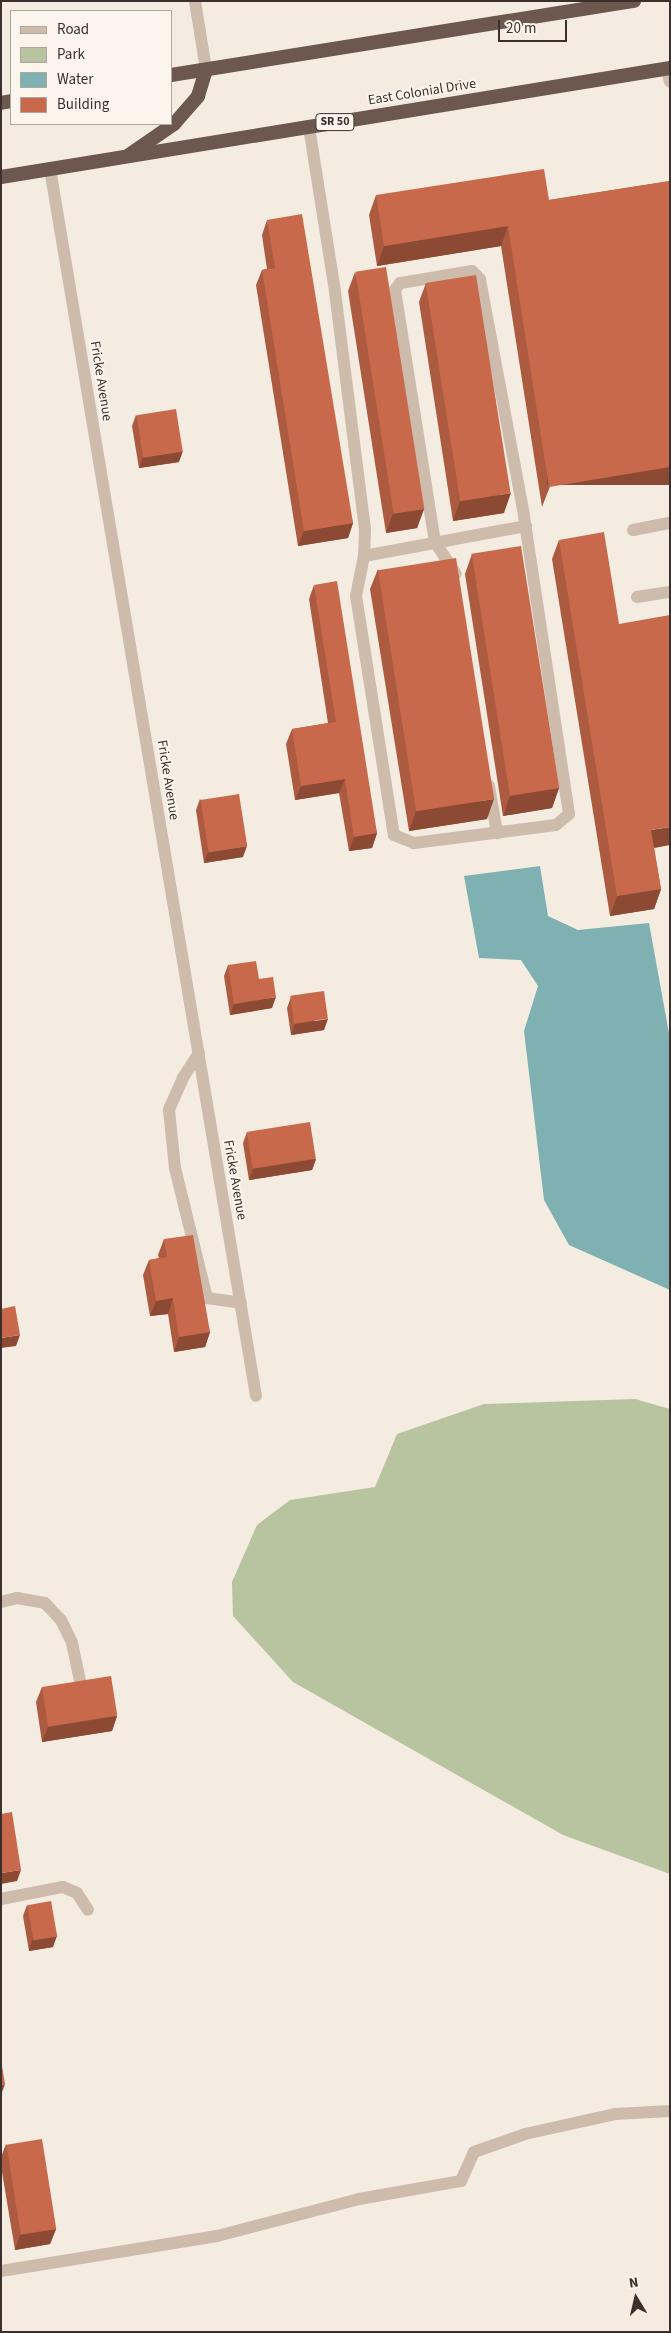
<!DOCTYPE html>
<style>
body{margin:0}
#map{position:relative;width:671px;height:2333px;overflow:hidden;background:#f4ebe1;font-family:"Source Sans 3",sans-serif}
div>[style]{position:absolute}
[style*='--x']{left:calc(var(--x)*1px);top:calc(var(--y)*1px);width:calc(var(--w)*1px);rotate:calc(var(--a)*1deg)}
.green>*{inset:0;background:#b8c4a0}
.water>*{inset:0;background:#7fb0b2}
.service>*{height:12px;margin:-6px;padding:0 6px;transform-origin:6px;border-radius:6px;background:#cdbbac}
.minor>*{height:12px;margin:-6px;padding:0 6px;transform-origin:6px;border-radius:6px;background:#cdbbac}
.trunk>*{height:14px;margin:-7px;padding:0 7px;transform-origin:7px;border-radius:7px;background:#6c584f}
.wall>*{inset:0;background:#ac5a40}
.shaded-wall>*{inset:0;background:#8c4a34;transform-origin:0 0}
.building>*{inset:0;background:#c8694b;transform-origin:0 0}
span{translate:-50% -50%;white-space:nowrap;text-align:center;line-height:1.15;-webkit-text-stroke:4px #fbf5ee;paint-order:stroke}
.shield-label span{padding:1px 4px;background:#fbf5ee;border:1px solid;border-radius:4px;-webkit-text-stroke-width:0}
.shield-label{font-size:12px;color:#3b302b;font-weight:700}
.street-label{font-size:14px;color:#3b302b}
.frame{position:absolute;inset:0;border:2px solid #3b302b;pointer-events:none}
.legend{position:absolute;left:10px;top:10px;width:162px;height:115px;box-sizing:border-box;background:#fbf5ee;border:1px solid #aea6a0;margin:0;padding:6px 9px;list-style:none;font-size:15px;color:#3b302b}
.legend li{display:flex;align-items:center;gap:10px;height:25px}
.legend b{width:25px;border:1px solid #aea6a0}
.north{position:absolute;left:611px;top:2273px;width:50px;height:50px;-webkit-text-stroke:4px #fbf5ee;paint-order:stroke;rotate:351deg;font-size:14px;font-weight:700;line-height:20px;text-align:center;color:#3b302b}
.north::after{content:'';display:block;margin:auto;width:18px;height:22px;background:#3b302b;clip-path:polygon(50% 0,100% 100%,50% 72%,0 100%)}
.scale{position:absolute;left:498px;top:20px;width:69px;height:22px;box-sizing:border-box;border:2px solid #3b302b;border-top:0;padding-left:6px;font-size:15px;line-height:18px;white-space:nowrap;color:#3b302b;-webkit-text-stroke:4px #fbf5ee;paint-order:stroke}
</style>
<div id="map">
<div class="green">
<div style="clip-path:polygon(635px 1399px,670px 1409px,670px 1874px,563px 1835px,293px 1682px,233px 1616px,232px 1582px,257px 1525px,290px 1500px,375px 1487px,397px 1434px,484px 1404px)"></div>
</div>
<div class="water">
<div style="clip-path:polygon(540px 866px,548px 916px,578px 930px,649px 923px,670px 1039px,670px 1290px,569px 1245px,544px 1200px,524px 1031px,538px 986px,521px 960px,479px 958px,464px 876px)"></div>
</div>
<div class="service">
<div style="--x:667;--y:68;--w:14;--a:78"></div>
<div style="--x:309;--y:127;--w:167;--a:81"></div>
<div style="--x:335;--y:292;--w:240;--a:82.8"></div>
<div style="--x:365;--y:530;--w:26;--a:92"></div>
<div style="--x:364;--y:556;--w:41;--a:101.3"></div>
<div style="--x:356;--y:596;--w:242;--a:81"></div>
<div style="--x:394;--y:835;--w:22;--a:22"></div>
<div style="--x:414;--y:843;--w:143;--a:-7.2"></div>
<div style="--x:556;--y:825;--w:17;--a:-40"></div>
<div style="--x:569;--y:814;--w:302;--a:-98.6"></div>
<div style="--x:524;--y:515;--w:240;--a:-100.6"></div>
<div style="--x:480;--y:279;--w:11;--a:-135"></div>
<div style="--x:472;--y:271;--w:73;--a:170.5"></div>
<div style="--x:400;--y:283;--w:9;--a:126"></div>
<div style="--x:395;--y:290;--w:255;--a:81"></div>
<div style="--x:435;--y:542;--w:38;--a:57"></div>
<div style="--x:50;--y:169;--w:1244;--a:80.47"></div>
<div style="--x:633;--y:530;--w:38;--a:-11"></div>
<div style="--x:364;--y:556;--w:165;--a:-10.5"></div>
<div style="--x:637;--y:597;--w:33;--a:-9"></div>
<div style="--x:489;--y:786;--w:48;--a:80.3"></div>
<div style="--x:199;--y:1053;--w:30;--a:123"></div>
<div style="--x:183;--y:1078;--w:35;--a:114"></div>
<div style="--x:169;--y:1110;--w:58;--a:84.1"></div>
<div style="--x:175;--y:1168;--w:134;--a:76.2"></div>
<div style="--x:207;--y:1298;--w:34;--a:8"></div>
<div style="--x:1;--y:1602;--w:16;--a:-14"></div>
<div style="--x:17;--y:1598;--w:28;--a:10"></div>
<div style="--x:45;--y:1603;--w:23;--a:47"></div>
<div style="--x:61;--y:1620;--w:25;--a:64"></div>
<div style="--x:72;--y:1643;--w:38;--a:78"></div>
<div style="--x:1;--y:1899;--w:63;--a:-11"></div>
<div style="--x:63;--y:1887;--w:15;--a:23"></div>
<div style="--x:77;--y:1893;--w:20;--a:57"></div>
<div style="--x:1;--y:2271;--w:219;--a:-9.2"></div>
<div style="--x:217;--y:2236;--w:147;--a:-14.6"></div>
<div style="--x:359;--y:2199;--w:104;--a:-10"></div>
<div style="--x:461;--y:2181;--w:32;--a:-66"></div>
<div style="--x:474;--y:2152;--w:54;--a:-19.4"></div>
<div style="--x:525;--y:2134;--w:92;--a:-12.5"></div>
<div style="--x:615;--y:2114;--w:55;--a:-3.1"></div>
</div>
<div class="minor">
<div style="--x:195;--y:1;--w:70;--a:80.9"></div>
</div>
<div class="trunk">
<div style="--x:171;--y:75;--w:469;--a:-9.1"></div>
<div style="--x:1;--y:103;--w:10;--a:-11"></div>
<div style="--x:129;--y:155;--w:55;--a:-34.6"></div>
<div style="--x:174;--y:124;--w:37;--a:-49"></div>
<div style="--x:198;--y:96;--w:27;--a:-73"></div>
<div style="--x:1;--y:177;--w:678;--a:-9.25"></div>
</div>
<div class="wall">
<div style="clip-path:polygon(670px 181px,542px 507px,501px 246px,377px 266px,369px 215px,376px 195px,549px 200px)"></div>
<div style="clip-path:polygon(267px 220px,353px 523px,348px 538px,298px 546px,256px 285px,262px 270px,267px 269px,262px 235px)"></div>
<div style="clip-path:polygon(355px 272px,424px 509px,417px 528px,386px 533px,348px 291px)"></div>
<div style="clip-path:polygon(426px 283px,504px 513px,453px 521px,419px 302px)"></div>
<div style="clip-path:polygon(136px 415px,179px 462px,139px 468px,132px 426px)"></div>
<div style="clip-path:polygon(559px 540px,654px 848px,661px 889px,654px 909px,610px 916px,552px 559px)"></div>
<div style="clip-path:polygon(472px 554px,559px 788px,552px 808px,503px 816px,465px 574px)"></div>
<div style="clip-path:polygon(378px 569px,487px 819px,409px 831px,370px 589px)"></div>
<div style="clip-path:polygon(314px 585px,377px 833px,372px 848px,349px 851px,339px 793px,295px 800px,286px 744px,292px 729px,328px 723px,309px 599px)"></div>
<div style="clip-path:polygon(200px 799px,243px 857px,204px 863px,196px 810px)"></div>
<div style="clip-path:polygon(228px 965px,259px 979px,272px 1008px,230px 1015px,224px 976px)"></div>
<div style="clip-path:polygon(291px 997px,324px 1030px,291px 1035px,287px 1008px)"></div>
<div style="clip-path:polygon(247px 1132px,316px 1159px,312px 1170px,249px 1180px,243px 1143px)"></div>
<div style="clip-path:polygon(164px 1239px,210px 1332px,205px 1347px,174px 1352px,168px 1314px,150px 1316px,143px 1275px,149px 1260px,159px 1258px,158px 1255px)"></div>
<div style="clip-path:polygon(42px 1687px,117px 1716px,112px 1731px,42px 1742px,36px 1702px)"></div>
<div style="clip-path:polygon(27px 1905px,53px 1947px,29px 1951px,23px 1916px)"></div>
<div style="clip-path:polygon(6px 2144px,56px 2229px,50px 2244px,15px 2250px,1px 2166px,1px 2157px)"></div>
</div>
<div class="shaded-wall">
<div style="clip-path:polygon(508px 226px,501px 246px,377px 266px,384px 246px)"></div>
<div style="clip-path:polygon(183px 451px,179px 462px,139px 468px,143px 457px)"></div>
<div style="left:670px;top:467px;width:18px;height:123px;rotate:90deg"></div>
<div style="clip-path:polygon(511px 493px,504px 513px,453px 521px,460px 501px)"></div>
<div style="clip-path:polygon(424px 509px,417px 528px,386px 533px,393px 513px)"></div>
<div style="clip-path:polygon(353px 523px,348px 538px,298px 546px,304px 531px)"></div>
<div style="clip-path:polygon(345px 779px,339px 793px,295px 800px,301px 786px)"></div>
<div style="clip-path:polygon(559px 788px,552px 808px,503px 816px,510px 796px)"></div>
<div style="clip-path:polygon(494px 799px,487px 819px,409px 831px,416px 811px)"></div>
<div style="clip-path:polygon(670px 827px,670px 845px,644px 850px,651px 830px)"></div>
<div style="clip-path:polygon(377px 833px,372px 848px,349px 851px,354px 837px)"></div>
<div style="clip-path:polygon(247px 846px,243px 857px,204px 863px,208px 852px)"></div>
<div style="clip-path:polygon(661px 889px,654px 909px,610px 916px,617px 896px)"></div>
<div style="clip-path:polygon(276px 997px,272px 1008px,230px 1015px,234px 1004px)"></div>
<div style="clip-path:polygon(328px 1019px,324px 1030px,291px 1035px,295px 1024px)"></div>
<div style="clip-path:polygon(316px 1159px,312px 1170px,249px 1180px,253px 1169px)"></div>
<div style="clip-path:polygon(173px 1298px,168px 1314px,150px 1316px,156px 1301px)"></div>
<div style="clip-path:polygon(210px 1332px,205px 1347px,174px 1352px,179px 1337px)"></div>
<div style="clip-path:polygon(20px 1335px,16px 1346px,1px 1348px,1px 1338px)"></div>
<div style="clip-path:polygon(117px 1716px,112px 1731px,42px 1742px,48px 1727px)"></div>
<div style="clip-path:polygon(21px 1870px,17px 1881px,1px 1884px,1px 1873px)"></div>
<div style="clip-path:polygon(57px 1936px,53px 1947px,29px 1951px,32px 1940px)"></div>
<div style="clip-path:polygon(5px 2084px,1px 2095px,1px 2085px)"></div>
<div style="clip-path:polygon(56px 2229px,50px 2244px,15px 2250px,20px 2235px)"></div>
</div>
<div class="building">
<div style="clip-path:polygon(544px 169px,549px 200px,670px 181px,670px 467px,549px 487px,508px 226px,384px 246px,376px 195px)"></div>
<div style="clip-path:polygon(302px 214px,353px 523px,304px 531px,262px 270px,275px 268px,267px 220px)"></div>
<div style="left:386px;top:267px;width:245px;height:31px;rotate:81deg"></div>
<div style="left:476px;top:275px;width:221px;height:51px;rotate:81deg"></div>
<div style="left:176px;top:409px;width:43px;height:40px;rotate:81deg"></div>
<div style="clip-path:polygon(604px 532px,619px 624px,670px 615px,670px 827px,651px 830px,661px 889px,617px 896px,559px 540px)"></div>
<div style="left:521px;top:546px;width:245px;height:50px;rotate:81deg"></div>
<div style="left:456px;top:558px;width:244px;height:79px;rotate:81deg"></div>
<div style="clip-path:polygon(337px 581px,377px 833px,354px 837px,345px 779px,301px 786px,292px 729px,336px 722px,314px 585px)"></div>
<div style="left:239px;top:794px;width:53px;height:39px;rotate:81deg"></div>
<div style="clip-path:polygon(256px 961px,259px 979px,273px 977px,276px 997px,234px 1004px,228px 965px)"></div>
<div style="left:324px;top:991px;width:28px;height:34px;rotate:82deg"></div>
<div style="left:310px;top:1122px;width:37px;height:64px;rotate:81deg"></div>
<div style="clip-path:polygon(193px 1235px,210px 1332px,179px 1337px,173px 1298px,156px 1301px,149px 1260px,167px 1257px,164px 1239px)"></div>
<div style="clip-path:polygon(15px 1306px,20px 1335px,1px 1338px,1px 1309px)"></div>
<div style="left:111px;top:1676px;width:40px;height:70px;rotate:81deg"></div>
<div style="clip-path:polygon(12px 1812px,21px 1870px,1px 1873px,1px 1814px)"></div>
<div style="left:51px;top:1901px;width:36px;height:24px;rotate:80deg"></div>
<div style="clip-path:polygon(1px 2060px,5px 2084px,1px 2085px)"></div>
<div style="left:42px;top:2139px;width:91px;height:36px;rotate:81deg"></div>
</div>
<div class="shield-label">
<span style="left:335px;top:122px">SR 50</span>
</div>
<div class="street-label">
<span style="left:422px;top:92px;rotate:-9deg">East Colonial Drive</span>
<span style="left:101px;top:381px;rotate:81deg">Fricke Avenue</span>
<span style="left:168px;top:780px;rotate:81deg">Fricke Avenue</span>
<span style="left:235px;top:1180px;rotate:80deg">Fricke Avenue</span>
</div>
<div class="frame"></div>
<ul class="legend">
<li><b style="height:6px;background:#cdbbac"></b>Road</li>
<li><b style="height:14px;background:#b8c4a0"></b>Park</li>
<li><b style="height:14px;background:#7fb0b2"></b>Water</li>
<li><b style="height:14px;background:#c8694b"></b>Building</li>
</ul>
<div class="north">N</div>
<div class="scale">20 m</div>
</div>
